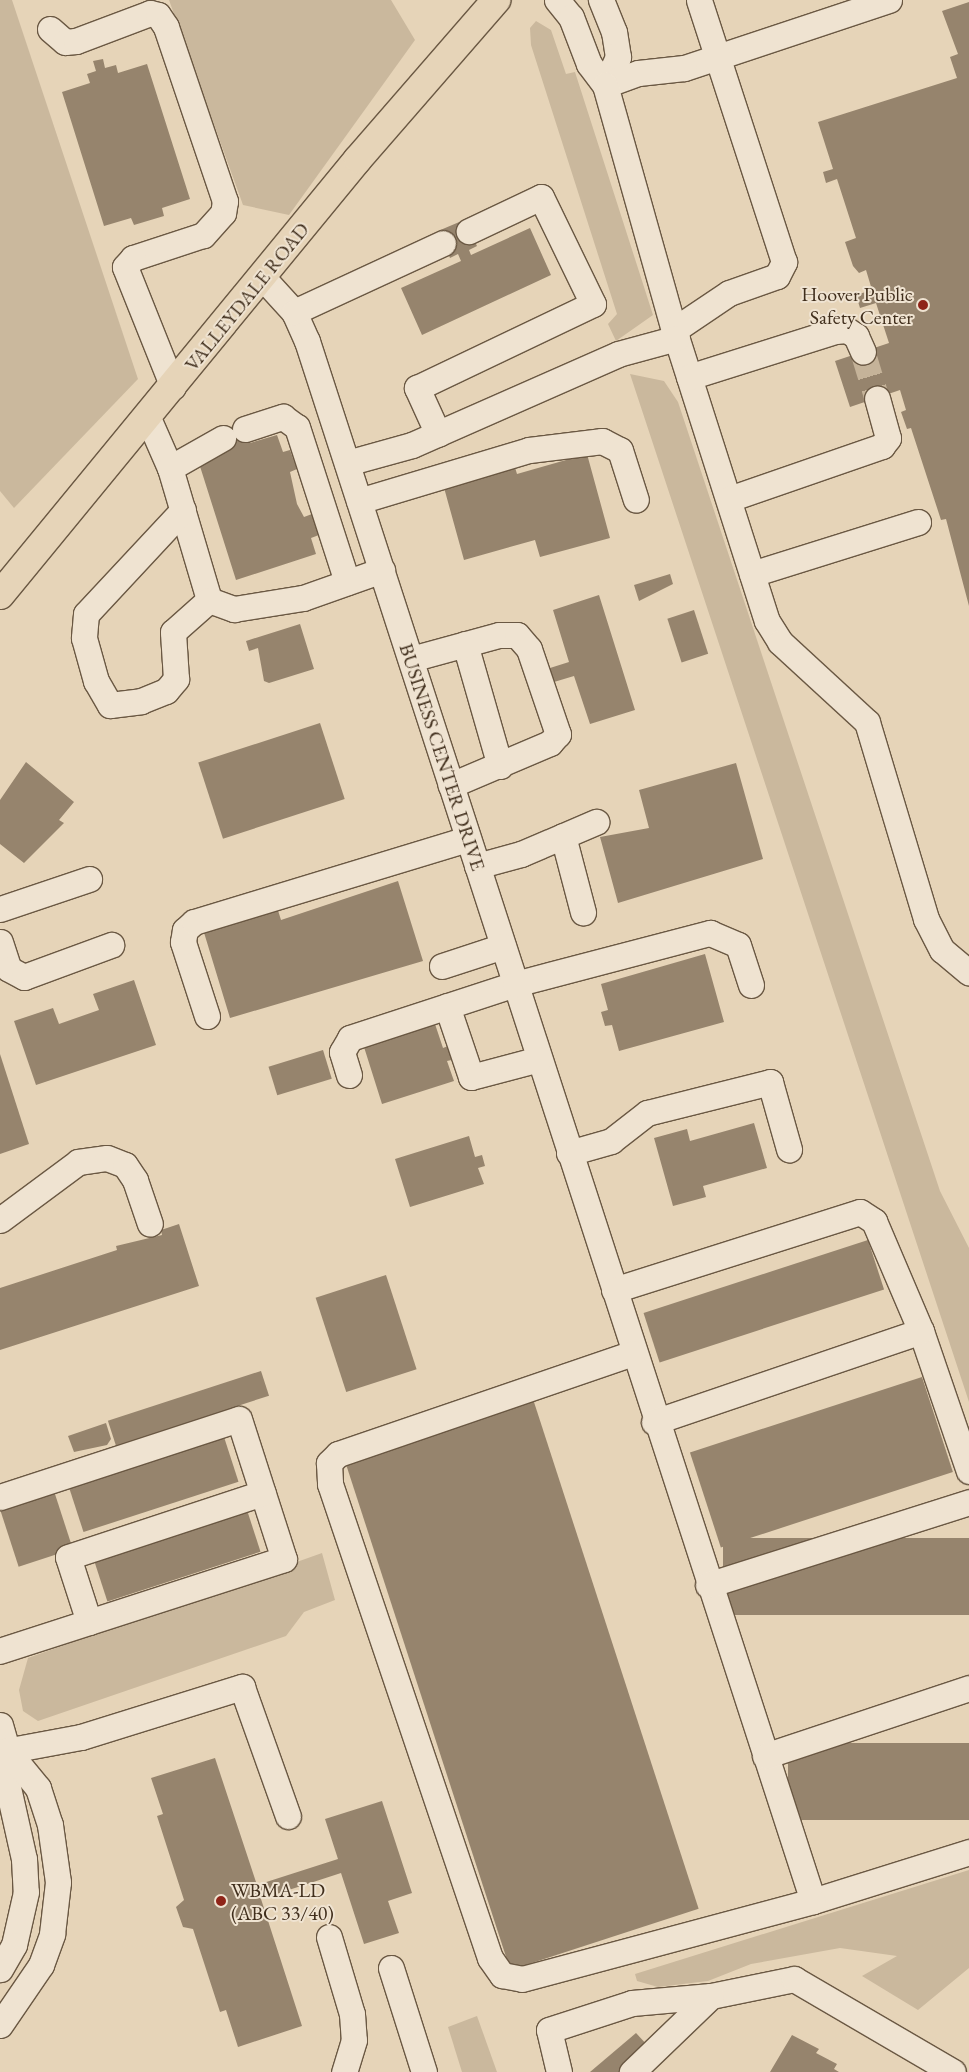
<!DOCTYPE html>
<style>
body{margin:0}
#map{position:relative;width:969px;height:2072px;overflow:hidden;background:#e6d4b8;font-family:"EB Garamond",serif}
div>[style]{position:absolute}
[style*='--x']{left:calc(var(--x)*1px);top:calc(var(--y)*1px);width:calc(var(--w)*1px);rotate:calc(var(--a)*1deg)}
.green>*{inset:0;background:#cab89d}
.building>*{inset:0;background:#96846d;transform-origin:0 0}
.minor-tunnel>*{height:25px;margin-top:-12.5px;transform-origin:0;background:repeating-linear-gradient(90deg,#c5b399 0 25px,transparent 0 37px)}
.roads{filter:drop-shadow(1px 0 #6a5843) drop-shadow(-1px 0 #6a5843) drop-shadow(0 1px #6a5843) drop-shadow(0 -1px #6a5843)}
.minor>*{height:25px;margin:-12.5px;padding:0 12.5px;transform-origin:12.5px;border-radius:12.5px;background:#efe3d1}
.major>*{height:28px;margin:-14px;padding:0 14px;transform-origin:14px;border-radius:14px;background:#e6d4b8}
.dots>*{width:14px;height:14px;translate:-50% -50%;box-sizing:border-box;border:2px solid #efe3d1;border-radius:50%}
span{translate:-50% -50%;white-space:nowrap;text-align:center;line-height:1.15;-webkit-text-stroke:4px #efe3d1;paint-order:stroke}
.poi-label{font-size:20px;color:#402e1c}
.right{translate:-100% -50%;text-align:right}
.left{translate:0 -50%;text-align:left}
.street-label{font-size:20px;color:#402e1c}
</style>
<div id="map">
<div class="green">
<div style="clip-path:polygon(0 0,12px 0,138px 379px,14px 508px,0 491px)"></div>
<div style="clip-path:polygon(169px 0,391px 0,415px 40px,289px 215px,243px 205px)"></div>
<div style="clip-path:polygon(536px 21px,551px 30px,566px 74px,575px 72px,653px 315px,616px 341px,608px 324px,617px 314px,531px 45px,530px 28px)"></div>
<div style="clip-path:polygon(630px 374px,664px 381px,678px 402px,940px 1191px,969px 1248px,969px 1402px)"></div>
<div style="clip-path:polygon(322px 1553px,335px 1600px,304px 1612px,286px 1636px,38px 1721px,23px 1711px,19px 1690px,28px 1658px)"></div>
<div style="clip-path:polygon(969px 1870px,969px 1968px,918px 2010px,862px 1976px,897px 1956px,840px 1948px,751px 1964px,708px 1981px,658px 1987px,637px 1981px,635px 1974px)"></div>
<div style="clip-path:polygon(477px 2016px,497px 2072px,462px 2072px,448px 2027px)"></div>
</div>
<div class="building">
<div style="clip-path:polygon(969px 2px,969px 606px,946px 519px,941px 520px,911px 428px,907px 429px,901px 412px,906px 410px,900px 390px,850px 407px,835px 361px,889px 343px,876px 303px,860px 308px,856px 295px,872px 290px,866px 270px,859px 273px,853px 266px,845px 242px,856px 238px,837px 179px,826px 183px,823px 172px,833px 169px,818px 122px,957px 78px,950px 57px,958px 54px,942px 11px)"></div>
<div style="clip-path:polygon(103px 59px,105px 68px,116px 65px,118px 73px,147px 64px,190px 199px,162px 208px,164px 216px,134px 225px,131px 218px,104px 226px,62px 92px,90px 83px,87px 74px,96px 71px,93px 61px)"></div>
<div style="clip-path:polygon(464px 220px,477px 246px,469px 250px,471px 255px,530px 228px,551px 275px,422px 335px,401px 288px,461px 261px,458px 254px,450px 258px,438px 231px)"></div>
<div style="clip-path:polygon(243px 423px,250px 443px,277px 435px,283px 452px,290px 450px,297px 469px,290px 472px,297px 504px,304px 517px,312px 514px,319px 535px,311px 538px,316px 554px,236px 580px,198px 460px,227px 451px,221px 430px)"></div>
<div style="clip-path:polygon(587px 454px,610px 538px,540px 557px,535px 540px,464px 560px,443px 484px,514px 464px,517px 474px)"></div>
<div style="clip-path:polygon(670px 574px,673px 584px,639px 601px,634px 585px)"></div>
<div style="clip-path:polygon(599px 595px,635px 710px,590px 724px,574px 676px,554px 682px,550px 668px,569px 662px,553px 610px)"></div>
<div style="left:694px;top:610px;width:46px;height:28px;rotate:72deg"></div>
<div style="clip-path:polygon(300px 624px,314px 669px,269px 683px,264px 681px,258px 648px,249px 651px,246px 641px)"></div>
<div style="left:320px;top:723px;width:80px;height:128px;rotate:72deg"></div>
<div style="clip-path:polygon(26px 762px,74px 802px,59px 820px,64px 823px,24px 863px,0 844px,0 800px)"></div>
<div style="clip-path:polygon(736px 763px,763px 859px,618px 903px,600px 837px,649px 828px,639px 790px)"></div>
<div style="clip-path:polygon(398px 881px,423px 961px,230px 1018px,202px 926px,276px 904px,281px 920px)"></div>
<div style="clip-path:polygon(705px 954px,724px 1022px,619px 1051px,612px 1025px,605px 1026px,601px 1012px,608px 1010px,601px 984px)"></div>
<div style="clip-path:polygon(134px 980px,156px 1045px,36px 1085px,14px 1021px,53px 1008px,59px 1024px,99px 1010px,93px 994px)"></div>
<div style="clip-path:polygon(435px 1024px,443px 1048px,451px 1045px,456px 1059px,447px 1061px,454px 1081px,382px 1104px,364px 1047px)"></div>
<div style="left:323px;top:1050px;width:30px;height:57px;rotate:73deg"></div>
<div style="clip-path:polygon(0 1054px,29px 1144px,0 1154px)"></div>
<div style="clip-path:polygon(754px 1123px,767px 1168px,703px 1186px,706px 1197px,673px 1206px,654px 1138px,687px 1129px,690px 1141px)"></div>
<div style="clip-path:polygon(469px 1136px,475px 1157px,482px 1155px,485px 1166px,478px 1168px,484px 1184px,410px 1207px,395px 1159px)"></div>
<div style="clip-path:polygon(179px 1224px,199px 1286px,0 1350px,0 1288px,117px 1250px,116px 1246px,162px 1235px,161px 1230px)"></div>
<div style="left:868px;top:1240px;width:52px;height:236px;rotate:72deg"></div>
<div style="left:386px;top:1275px;width:99px;height:74px;rotate:72deg"></div>
<div style="left:261px;top:1371px;width:26px;height:161px;rotate:72deg"></div>
<div style="left:922px;top:1377px;width:100px;height:244px;rotate:72deg"></div>
<div style="left:533px;top:1399px;width:536px;height:198px;rotate:72deg"></div>
<div style="clip-path:polygon(106px 1423px,111px 1439px,107px 1445px,74px 1452px,68px 1436px)"></div>
<div style="left:224px;top:1437px;width:47px;height:163px;rotate:72deg"></div>
<div style="left:54px;top:1491px;width:61px;height:57px;rotate:72deg"></div>
<div style="left:246px;top:1507px;width:47px;height:161px;rotate:72deg"></div>
<div style="left:969px;top:1538px;width:77px;height:246px;rotate:90deg"></div>
<div style="left:969px;top:1743px;width:77px;height:181px;rotate:90deg"></div>
<div style="clip-path:polygon(215px 1758px,257px 1885px,338px 1859px,325px 1819px,382px 1801px,412px 1893px,388px 1901px,399px 1933px,364px 1944px,341px 1873px,261px 1899px,302px 2026px,238px 2047px,226px 2010px,220px 2012px,193px 1929px,183px 1927px,176px 1907px,184px 1900px,157px 1816px,163px 1814px,151px 1778px)"></div>
<div style="clip-path:polygon(636px 2033px,649px 2047px,620px 2072px,590px 2072px)"></div>
<div style="clip-path:polygon(792px 2035px,819px 2049px,816px 2053px,837px 2064px,834px 2069px,839px 2072px,770px 2072px)"></div>
</div>
<div class="minor-tunnel">
<div style="--x:863;--y:352;--w:48;--a:73.1"></div>
</div>
<div class="roads">
<div class="minor">
<div style="--x:557;--y:0;--w:22;--a:51"></div>
<div style="--x:571;--y:17;--w:50;--a:69"></div>
<div style="--x:589;--y:64;--w:26;--a:53"></div>
<div style="--x:605;--y:85;--w:31;--a:-65"></div>
<div style="--x:618;--y:57;--w:25;--a:-99"></div>
<div style="--x:614;--y:32;--w:35;--a:-112"></div>
<div style="--x:889;--y:0;--w:216;--a:161.6"></div>
<div style="--x:684;--y:68;--w:46;--a:173.8"></div>
<div style="--x:638;--y:73;--w:35;--a:160"></div>
<div style="--x:605;--y:85;--w:255;--a:74.3"></div>
<div style="--x:674;--y:330;--w:305;--a:72.3"></div>
<div style="--x:767;--y:621;--w:25;--a:58"></div>
<div style="--x:780;--y:642;--w:118;--a:42.6"></div>
<div style="--x:867;--y:722;--w:206;--a:73.3"></div>
<div style="--x:926;--y:919;--w:35;--a:63"></div>
<div style="--x:942;--y:950;--w:35;--a:40"></div>
<div style="--x:50;--y:29;--w:20;--a:41"></div>
<div style="--x:65;--y:42;--w:11;--a:-5"></div>
<div style="--x:76;--y:41;--w:79;--a:-20.7"></div>
<div style="--x:150;--y:13;--w:8;--a:14"></div>
<div style="--x:158;--y:15;--w:14;--a:56"></div>
<div style="--x:166;--y:27;--w:184;--a:71.3"></div>
<div style="--x:225;--y:201;--w:12;--a:99"></div>
<div style="--x:223;--y:213;--w:30;--a:132"></div>
<div style="--x:203;--y:235;--w:74;--a:161.8"></div>
<div style="--x:133;--y:258;--w:12;--a:132"></div>
<div style="--x:125;--y:267;--w:129;--a:68.2"></div>
<div style="--x:263;--y:278;--w:46;--a:47.6"></div>
<div style="--x:294;--y:312;--w:32;--a:66"></div>
<div style="--x:307;--y:341;--w:1640;--a:72.03"></div>
<div style="--x:813;--y:1901;--w:164;--a:-17.4"></div>
<div style="--x:294;--y:312;--w:164;--a:-24.8"></div>
<div style="--x:674;--y:330;--w:66;--a:-33.9"></div>
<div style="--x:729;--y:293;--w:51;--a:-19.5"></div>
<div style="--x:777;--y:276;--w:16;--a:-63"></div>
<div style="--x:784;--y:262;--w:275;--a:-108"></div>
<div style="--x:689;--y:377;--w:153;--a:-17.5"></div>
<div style="--x:835;--y:331;--w:12;--a:-5"></div>
<div style="--x:847;--y:330;--w:11;--a:34"></div>
<div style="--x:856;--y:336;--w:17;--a:66"></div>
<div style="--x:148;--y:418;--w:55;--a:66.3"></div>
<div style="--x:170;--y:468;--w:138;--a:73.5"></div>
<div style="--x:209;--y:600;--w:27;--a:20"></div>
<div style="--x:234;--y:609;--w:70;--a:-9.1"></div>
<div style="--x:303;--y:598;--w:84;--a:-19.5"></div>
<div style="--x:245;--y:429;--w:40;--a:-18"></div>
<div style="--x:283;--y:417;--w:17;--a:36"></div>
<div style="--x:297;--y:427;--w:163;--a:72.1"></div>
<div style="--x:438;--y:434;--w:51;--a:-114.5"></div>
<div style="--x:417;--y:388;--w:195;--a:-25.5"></div>
<div style="--x:593;--y:304;--w:119;--a:-115.9"></div>
<div style="--x:541;--y:197;--w:80;--a:154.7"></div>
<div style="--x:347;--y:463;--w:67;--a:-15.5"></div>
<div style="--x:412;--y:445;--w:225;--a:-23.8"></div>
<div style="--x:618;--y:354;--w:61;--a:-15.2"></div>
<div style="--x:170;--y:468;--w:61;--a:-29.5"></div>
<div style="--x:729;--y:499;--w:162;--a:-19.1"></div>
<div style="--x:882;--y:446;--w:10;--a:-53"></div>
<div style="--x:888;--y:438;--w:41;--a:-105.4"></div>
<div style="--x:359;--y:501;--w:177;--a:-16.7"></div>
<div style="--x:529;--y:450;--w:74;--a:-7"></div>
<div style="--x:602;--y:441;--w:20;--a:27"></div>
<div style="--x:620;--y:450;--w:52;--a:72.3"></div>
<div style="--x:183;--y:510;--w:142;--a:133"></div>
<div style="--x:86;--y:614;--w:24;--a:95"></div>
<div style="--x:84;--y:638;--w:45;--a:74.4"></div>
<div style="--x:96;--y:681;--w:28;--a:60"></div>
<div style="--x:110;--y:705;--w:31;--a:-7"></div>
<div style="--x:141;--y:701;--w:27;--a:-22"></div>
<div style="--x:166;--y:691;--w:16;--a:-50"></div>
<div style="--x:176;--y:679;--w:47;--a:-93.7"></div>
<div style="--x:173;--y:632;--w:48;--a:-41.6"></div>
<div style="--x:752;--y:574;--w:174;--a:-17.4"></div>
<div style="--x:465;--y:644;--w:127;--a:74"></div>
<div style="--x:411;--y:659;--w:91;--a:-15.3"></div>
<div style="--x:499;--y:635;--w:18;--a:0"></div>
<div style="--x:517;--y:635;--w:18;--a:49"></div>
<div style="--x:529;--y:649;--w:90;--a:71.2"></div>
<div style="--x:558;--y:734;--w:12;--a:132"></div>
<div style="--x:550;--y:743;--w:108;--a:157"></div>
<div style="--x:563;--y:836;--w:79;--a:75.3"></div>
<div style="--x:477;--y:866;--w:46;--a:-15.3"></div>
<div style="--x:521;--y:854;--w:82;--a:-23.1"></div>
<div style="--x:0;--y:909;--w:94;--a:-18.6"></div>
<div style="--x:0;--y:942;--w:28;--a:72"></div>
<div style="--x:9;--y:969;--w:17;--a:28"></div>
<div style="--x:24;--y:977;--w:93;--a:-20.2"></div>
<div style="--x:442;--y:966;--w:64;--a:-18.2"></div>
<div style="--x:447;--y:1006;--w:75;--a:71.3"></div>
<div style="--x:471;--y:1077;--w:70;--a:-14.8"></div>
<div style="--x:207;--y:1016;--w:78;--a:-108"></div>
<div style="--x:183;--y:942;--w:12;--a:-81"></div>
<div style="--x:185;--y:930;--w:12;--a:-42"></div>
<div style="--x:194;--y:922;--w:286;--a:-16.9"></div>
<div style="--x:349;--y:1075;--w:24;--a:-107"></div>
<div style="--x:342;--y:1052;--w:16;--a:-60"></div>
<div style="--x:350;--y:1038;--w:174;--a:-18.1"></div>
<div style="--x:515;--y:984;--w:202;--a:-14.7"></div>
<div style="--x:710;--y:933;--w:30;--a:23"></div>
<div style="--x:738;--y:945;--w:42;--a:72"></div>
<div style="--x:569;--y:1153;--w:44;--a:-15.9"></div>
<div style="--x:611;--y:1141;--w:46;--a:-37.9"></div>
<div style="--x:647;--y:1113;--w:127;--a:-14.1"></div>
<div style="--x:770;--y:1082;--w:70;--a:74.2"></div>
<div style="--x:0;--y:1220;--w:97;--a:-36.6"></div>
<div style="--x:78;--y:1162;--w:29;--a:-8"></div>
<div style="--x:107;--y:1158;--w:19;--a:21"></div>
<div style="--x:125;--y:1165;--w:18;--a:56"></div>
<div style="--x:135;--y:1180;--w:46;--a:71.2"></div>
<div style="--x:614;--y:1290;--w:258;--a:-17.6"></div>
<div style="--x:860;--y:1212;--w:17;--a:33"></div>
<div style="--x:874;--y:1221;--w:120;--a:66.9"></div>
<div style="--x:921;--y:1331;--w:148;--a:71.1"></div>
<div style="--x:633;--y:1353;--w:312;--a:161.1"></div>
<div style="--x:338;--y:1454;--w:13;--a:135"></div>
<div style="--x:329;--y:1463;--w:21;--a:87"></div>
<div style="--x:330;--y:1484;--w:500;--a:71.35"></div>
<div style="--x:490;--y:1958;--w:21;--a:55"></div>
<div style="--x:502;--y:1975;--w:20;--a:11"></div>
<div style="--x:522;--y:1979;--w:301;--a:-15"></div>
<div style="--x:654;--y:1422;--w:282;--a:-18.8"></div>
<div style="--x:0;--y:1497;--w:251;--a:-18.1"></div>
<div style="--x:239;--y:1419;--w:147;--a:72.2"></div>
<div style="--x:284;--y:1559;--w:299;--a:162.1"></div>
<div style="--x:708;--y:1585;--w:274;--a:-17.6"></div>
<div style="--x:89;--y:1622;--w:68;--a:-107.9"></div>
<div style="--x:68;--y:1557;--w:205;--a:-18.2"></div>
<div style="--x:0;--y:1725;--w:26;--a:74"></div>
<div style="--x:7;--y:1750;--w:33;--a:90"></div>
<div style="--x:7;--y:1783;--w:78;--a:77.4"></div>
<div style="--x:24;--y:1859;--w:33;--a:87"></div>
<div style="--x:26;--y:1892;--w:54;--a:102.8"></div>
<div style="--x:14;--y:1945;--w:28;--a:120"></div>
<div style="--x:0;--y:1752;--w:82;--a:-10.5"></div>
<div style="--x:81;--y:1737;--w:169;--a:-17.3"></div>
<div style="--x:242;--y:1687;--w:137;--a:70.4"></div>
<div style="--x:765;--y:1756;--w:215;--a:-18.4"></div>
<div style="--x:329;--y:1937;--w:80;--a:73.4"></div>
<div style="--x:352;--y:2014;--w:26;--a:86"></div>
<div style="--x:354;--y:2040;--w:34;--a:107"></div>
<div style="--x:391;--y:1968;--w:109;--a:72.4"></div>
<div style="--x:711;--y:1996;--w:85;--a:-11.6"></div>
<div style="--x:794;--y:1979;--w:184;--a:30.3"></div>
<div style="--x:0;--y:2025;--w:73;--a:-55.7"></div>
<div style="--x:41;--y:1965;--w:33;--a:-70"></div>
<div style="--x:52;--y:1934;--w:52;--a:-83.4"></div>
<div style="--x:58;--y:1882;--w:58;--a:-98"></div>
<div style="--x:50;--y:1825;--w:39;--a:-108"></div>
<div style="--x:38;--y:1788;--w:49;--a:-129.2"></div>
<div style="--x:559;--y:2072;--w:43;--a:-103.4"></div>
<div style="--x:549;--y:2030;--w:87;--a:-18"></div>
<div style="--x:632;--y:2003;--w:79;--a:-5.1"></div>
<div style="--x:711;--y:1996;--w:110;--a:136.1"></div>
</div>
<div class="major">
<div style="--x:0;--y:595;--w:564;--a:-50.61"></div>
<div style="--x:358;--y:159;--w:211;--a:-49"></div>
</div>
</div>
<div class="dots">
<div style="left:923px;top:305px;background:#8f2418"></div>
<div style="left:221px;top:1901px;background:#8f2418"></div>
</div>
<div class="poi-label">
<span class="right" style="left:913px;top:306px">Hoover Public<br>Safety Center</span>
<span class="left" style="left:231px;top:1902px">WBMA-LD<br>(ABC 33/40)</span>
</div>
<div class="street-label">
<span style="left:247px;top:297px;rotate:-51deg">VALLEYDALE ROAD</span>
<span style="left:442px;top:757px;rotate:72deg">BUSINESS CENTER DRIVE</span>
</div>
</div>
